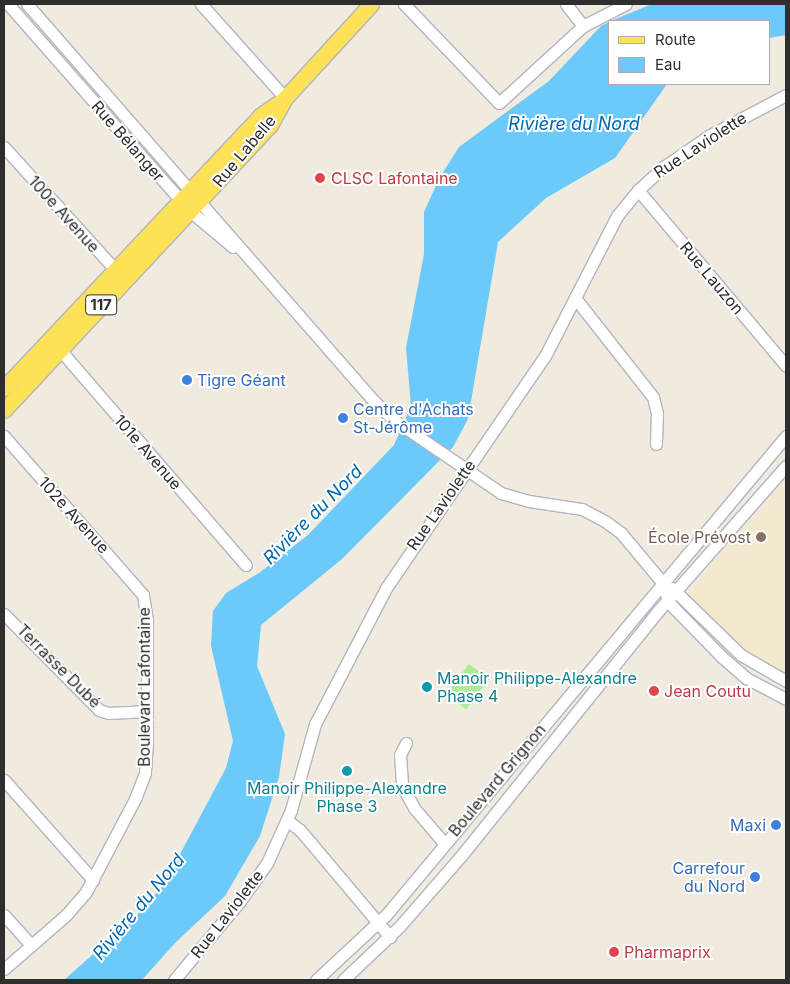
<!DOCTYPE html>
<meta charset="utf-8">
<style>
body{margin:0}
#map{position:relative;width:790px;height:984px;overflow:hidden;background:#f0eadf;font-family:Inter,sans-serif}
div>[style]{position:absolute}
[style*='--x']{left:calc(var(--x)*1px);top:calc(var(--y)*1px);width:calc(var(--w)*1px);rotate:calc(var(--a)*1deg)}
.education>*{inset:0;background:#f2e9ce}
.green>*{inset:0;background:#aeeb98;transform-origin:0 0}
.water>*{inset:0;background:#6bcafa}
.roads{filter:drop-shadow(1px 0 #b3b5c2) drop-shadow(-1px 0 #b3b5c2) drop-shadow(0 1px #b3b5c2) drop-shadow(0 -1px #b3b5c2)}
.minor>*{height:11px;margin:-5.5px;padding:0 5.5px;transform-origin:5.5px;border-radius:5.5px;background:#fff}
.major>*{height:15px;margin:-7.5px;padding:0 7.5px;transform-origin:7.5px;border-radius:7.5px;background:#fde257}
.dots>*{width:14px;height:14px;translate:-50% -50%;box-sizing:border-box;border:2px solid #fff;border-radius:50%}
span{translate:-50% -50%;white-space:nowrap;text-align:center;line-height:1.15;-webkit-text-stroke:4px #fff;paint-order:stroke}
.shield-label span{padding:1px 4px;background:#fff;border:1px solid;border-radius:4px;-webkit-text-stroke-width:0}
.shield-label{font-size:15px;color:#2e2e2e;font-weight:700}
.street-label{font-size:16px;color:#2e2e2e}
.health-label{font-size:16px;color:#be3a42}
.left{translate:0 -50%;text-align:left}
.shop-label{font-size:16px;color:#366cbe}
.right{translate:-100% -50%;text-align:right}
.education-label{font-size:16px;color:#785e54}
.culture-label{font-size:16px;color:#0d838f}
.water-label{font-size:18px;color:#0167ae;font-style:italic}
.frame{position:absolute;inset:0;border:5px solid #2e2e2e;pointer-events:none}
.legend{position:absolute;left:608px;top:20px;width:162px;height:65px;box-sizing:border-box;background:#fff;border:1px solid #ababab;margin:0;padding:6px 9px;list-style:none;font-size:15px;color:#2e2e2e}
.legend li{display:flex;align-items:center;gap:10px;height:25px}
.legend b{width:25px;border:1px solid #ababab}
</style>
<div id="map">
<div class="education">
<div style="clip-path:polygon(786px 479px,786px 681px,752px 661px,687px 595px)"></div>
</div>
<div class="green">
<div style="left:469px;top:664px;width:25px;height:38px;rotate:37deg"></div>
</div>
<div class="water">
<div style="clip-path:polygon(652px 4px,786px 4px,786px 35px,769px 38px,769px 21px,611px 21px)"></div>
<div style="clip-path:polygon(609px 22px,609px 84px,667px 84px,615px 158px,546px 198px,498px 242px,468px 419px,453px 447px,342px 559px,261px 625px,257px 666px,285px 734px,279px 777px,260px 836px,225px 896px,175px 943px,142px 980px,64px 980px,135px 917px,163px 886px,226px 768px,233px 741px,211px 646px,213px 611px,226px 593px,259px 573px,308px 535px,394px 445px,411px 406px,406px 348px,424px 254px,424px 212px,440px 177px,459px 147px,549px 81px,601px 26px)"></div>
</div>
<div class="roads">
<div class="minor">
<div style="--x:8;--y:4;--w:276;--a:48.7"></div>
<div style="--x:190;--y:211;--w:56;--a:39.9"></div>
<div style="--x:27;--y:4;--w:524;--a:48.87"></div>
<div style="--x:372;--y:399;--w:30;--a:44"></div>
<div style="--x:394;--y:420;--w:130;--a:34.3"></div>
<div style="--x:501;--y:493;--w:29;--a:16"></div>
<div style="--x:529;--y:501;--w:54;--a:8.6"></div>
<div style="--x:582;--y:509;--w:27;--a:28"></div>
<div style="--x:606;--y:522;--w:19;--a:36"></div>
<div style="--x:621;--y:533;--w:64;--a:50.1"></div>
<div style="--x:662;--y:582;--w:20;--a:72"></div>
<div style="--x:668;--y:601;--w:11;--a:49"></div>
<div style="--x:675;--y:609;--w:67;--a:45.6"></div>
<div style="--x:722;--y:657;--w:32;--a:41"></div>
<div style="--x:746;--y:678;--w:45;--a:27.7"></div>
<div style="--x:201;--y:4;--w:126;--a:48.2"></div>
<div style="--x:404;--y:4;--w:137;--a:46.2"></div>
<div style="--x:499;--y:103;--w:114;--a:-42.5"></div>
<div style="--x:583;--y:26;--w:48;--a:-27.1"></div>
<div style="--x:566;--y:4;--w:28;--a:52"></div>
<div style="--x:4;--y:147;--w:173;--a:47.8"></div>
<div style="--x:638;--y:190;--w:230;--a:49.9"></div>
<div style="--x:575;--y:298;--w:126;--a:51.8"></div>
<div style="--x:653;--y:397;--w:16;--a:76"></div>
<div style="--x:657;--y:413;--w:31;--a:92"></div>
<div style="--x:55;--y:344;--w:292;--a:49.2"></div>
<div style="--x:4;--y:436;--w:211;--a:48.8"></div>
<div style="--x:143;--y:595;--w:24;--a:81"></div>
<div style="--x:147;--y:619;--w:124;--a:90"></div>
<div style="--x:147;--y:743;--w:30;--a:94"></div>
<div style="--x:145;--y:773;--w:26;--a:111"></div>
<div style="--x:136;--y:797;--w:107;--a:117.8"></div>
<div style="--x:86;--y:892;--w:30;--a:131"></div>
<div style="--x:66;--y:915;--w:82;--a:138.9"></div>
<div style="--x:672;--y:588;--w:96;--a:44.2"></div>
<div style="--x:741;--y:655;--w:52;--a:30"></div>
<div style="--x:4;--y:614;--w:135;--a:45.3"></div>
<div style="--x:99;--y:710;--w:10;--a:17"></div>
<div style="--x:109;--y:713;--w:38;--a:-3"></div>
<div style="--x:406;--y:743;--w:13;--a:117"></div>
<div style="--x:400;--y:755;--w:31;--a:86"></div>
<div style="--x:402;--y:786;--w:25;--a:61"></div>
<div style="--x:414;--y:808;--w:46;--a:49.4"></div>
<div style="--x:4;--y:780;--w:134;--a:48.3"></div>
<div style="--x:287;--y:820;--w:16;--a:38"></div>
<div style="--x:300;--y:830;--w:140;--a:49.9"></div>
<div style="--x:4;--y:915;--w:40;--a:48"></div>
<div style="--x:174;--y:980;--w:103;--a:-50.1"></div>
<div style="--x:240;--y:901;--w:47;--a:-54.6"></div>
<div style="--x:267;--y:863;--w:58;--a:-65.6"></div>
<div style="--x:291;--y:810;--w:89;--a:-74.4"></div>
<div style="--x:315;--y:724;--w:153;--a:-62.4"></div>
<div style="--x:386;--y:588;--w:281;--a:-55.6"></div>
<div style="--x:545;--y:356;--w:157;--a:-62.8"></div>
<div style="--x:617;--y:216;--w:33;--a:-51"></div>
<div style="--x:638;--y:190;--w:36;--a:-42"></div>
<div style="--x:665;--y:166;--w:55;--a:-34.6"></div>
<div style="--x:710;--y:135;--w:86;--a:-27.8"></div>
<div style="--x:316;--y:980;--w:96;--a:-42.9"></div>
<div style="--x:386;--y:915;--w:624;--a:-50.14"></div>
<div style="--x:343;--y:980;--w:77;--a:-43.4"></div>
<div style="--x:399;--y:927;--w:94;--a:-48.9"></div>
<div style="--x:461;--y:856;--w:314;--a:-51.2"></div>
<div style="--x:658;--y:611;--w:193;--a:-48.6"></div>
</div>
<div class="major">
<div style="--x:4;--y:388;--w:374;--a:-46.7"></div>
<div style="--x:260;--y:116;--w:24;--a:-35"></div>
<div style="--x:4;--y:410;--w:390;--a:-47"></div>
<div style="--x:270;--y:125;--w:31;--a:-61"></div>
<div style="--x:285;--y:98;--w:127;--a:-47.5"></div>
</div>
</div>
<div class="dots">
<div style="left:320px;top:178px;background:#e0444e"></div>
<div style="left:187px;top:380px;background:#3f7fe0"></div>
<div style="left:343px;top:418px;background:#3f7fe0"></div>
<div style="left:761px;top:537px;background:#8d6e63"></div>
<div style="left:427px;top:687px;background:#0f9aa8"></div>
<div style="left:654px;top:691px;background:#e0444e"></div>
<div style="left:347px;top:771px;background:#0f9aa8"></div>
<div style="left:776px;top:825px;background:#3f7fe0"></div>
<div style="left:755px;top:877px;background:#3f7fe0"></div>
<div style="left:614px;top:952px;background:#e0444e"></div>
</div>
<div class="shield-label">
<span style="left:101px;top:305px">117</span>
</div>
<div class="street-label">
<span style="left:128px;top:141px;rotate:49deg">Rue Bélanger</span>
<span style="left:700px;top:145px;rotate:-33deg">Rue Laviolette</span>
<span style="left:244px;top:151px;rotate:-50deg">Rue Labelle</span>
<span style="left:64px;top:214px;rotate:48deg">100e Avenue</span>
<span style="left:712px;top:278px;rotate:50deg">Rue Lauzon</span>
<span style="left:148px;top:452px;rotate:49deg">101e Avenue</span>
<span style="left:441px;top:505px;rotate:-55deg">Rue Laviolette</span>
<span style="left:74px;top:515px;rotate:48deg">102e Avenue</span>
<span style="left:59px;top:666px;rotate:45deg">Terrasse Dubé</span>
<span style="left:144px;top:687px;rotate:-90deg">Boulevard Lafontaine</span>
<span style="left:497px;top:780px;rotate:-50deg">Boulevard Grignon</span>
<span style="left:227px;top:914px;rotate:-52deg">Rue Laviolette</span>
</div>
<div class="health-label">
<span class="left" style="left:331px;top:178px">CLSC Lafontaine</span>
<span class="left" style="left:664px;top:691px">Jean Coutu</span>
<span class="left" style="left:624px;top:952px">Pharmaprix</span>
</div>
<div class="shop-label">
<span class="left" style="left:197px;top:380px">Tigre Géant</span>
<span class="left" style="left:353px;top:418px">Centre d'Achats<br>St-Jérôme</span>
<span class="right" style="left:766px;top:825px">Maxi</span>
<span class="right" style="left:745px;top:877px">Carrefour<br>du Nord</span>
</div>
<div class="education-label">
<span class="right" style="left:751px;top:537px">École Prévost</span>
</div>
<div class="culture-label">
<span class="left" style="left:437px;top:687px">Manoir Philippe-Alexandre<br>Phase 4</span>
<span style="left:347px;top:797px">Manoir Philippe-Alexandre<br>Phase 3</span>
</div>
<div class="water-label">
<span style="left:574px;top:124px">Rivière du Nord</span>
<span style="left:313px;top:515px;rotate:-45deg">Rivière du Nord</span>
<span style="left:139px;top:907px;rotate:-50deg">Rivière du Nord</span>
</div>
<div class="frame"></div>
<ul class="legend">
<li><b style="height:6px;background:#fde257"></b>Route</li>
<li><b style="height:14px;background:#6bcafa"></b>Eau</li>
</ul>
</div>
